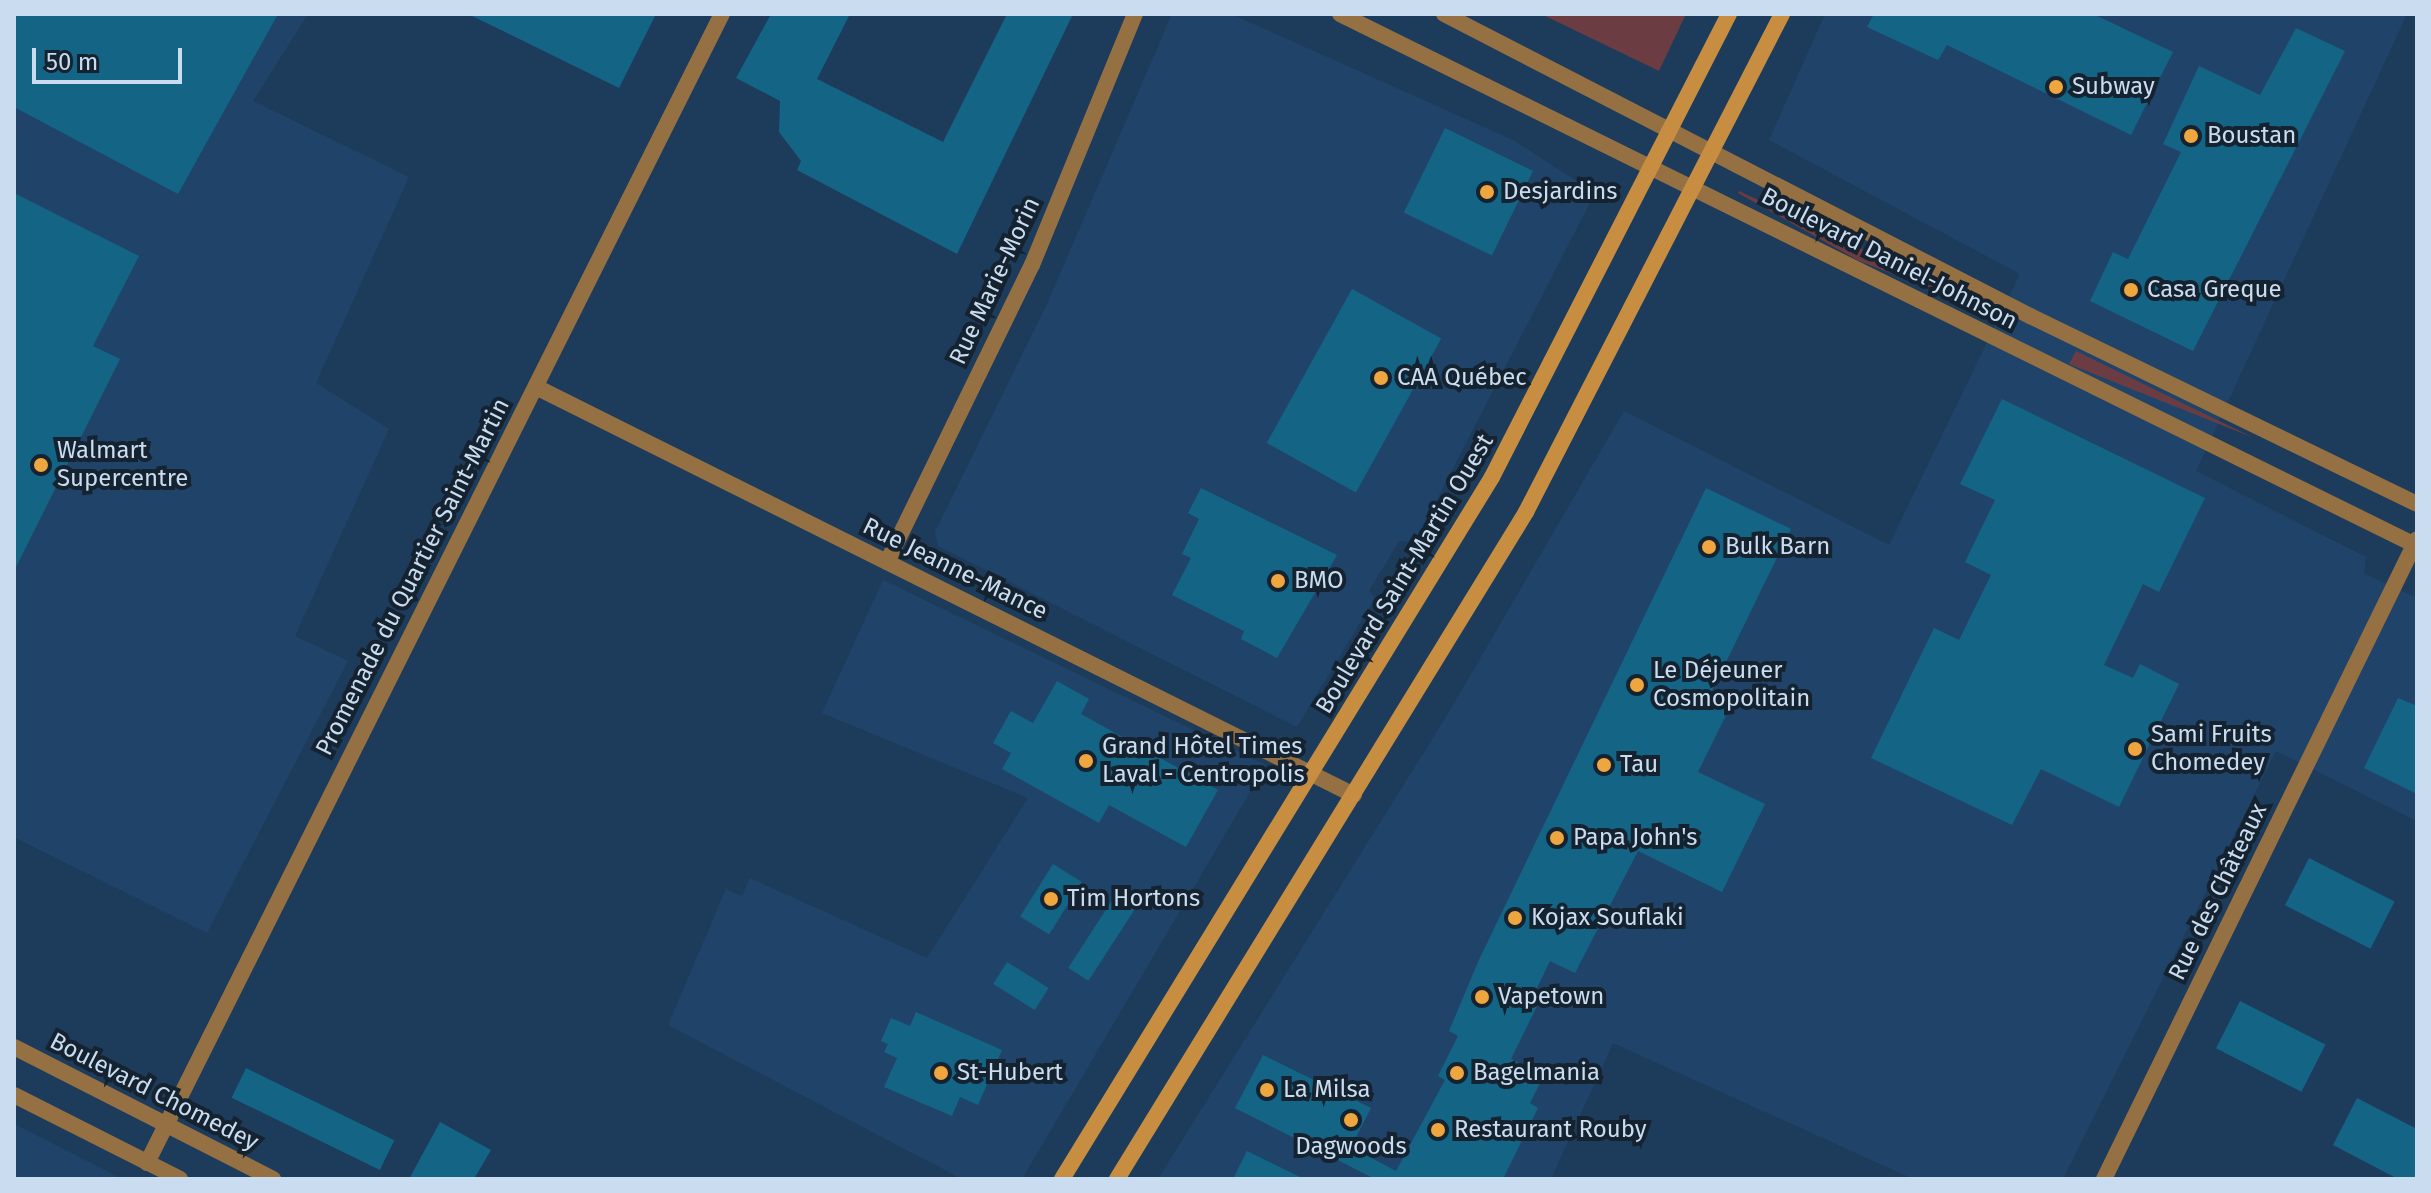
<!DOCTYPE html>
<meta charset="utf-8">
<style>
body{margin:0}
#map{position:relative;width:2431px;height:1193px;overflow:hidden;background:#1d3b5a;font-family:"Fira Sans",sans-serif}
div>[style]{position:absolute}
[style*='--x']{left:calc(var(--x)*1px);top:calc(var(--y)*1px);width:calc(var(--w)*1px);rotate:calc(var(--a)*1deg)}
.built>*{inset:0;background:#204469}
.green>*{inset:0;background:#6c3c43}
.building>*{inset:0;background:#146485;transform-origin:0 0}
.minor>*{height:16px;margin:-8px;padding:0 8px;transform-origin:8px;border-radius:8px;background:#957043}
.tertiary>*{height:16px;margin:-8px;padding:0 8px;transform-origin:8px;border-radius:8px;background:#957043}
.secondary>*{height:16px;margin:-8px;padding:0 8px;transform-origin:8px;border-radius:8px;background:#c78e41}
.dots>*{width:22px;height:22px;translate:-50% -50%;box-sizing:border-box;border:4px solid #152230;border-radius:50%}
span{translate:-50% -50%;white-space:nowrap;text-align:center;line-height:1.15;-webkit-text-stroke:8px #152230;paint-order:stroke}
.poi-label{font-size:24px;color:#cadcef}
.left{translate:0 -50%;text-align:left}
.street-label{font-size:24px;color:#cadcef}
.frame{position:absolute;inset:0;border:16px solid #cadcef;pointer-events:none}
.scale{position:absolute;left:32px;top:48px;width:150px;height:36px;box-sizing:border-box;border:4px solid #cadcef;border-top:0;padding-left:10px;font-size:24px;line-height:28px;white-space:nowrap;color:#cadcef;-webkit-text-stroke:6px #152230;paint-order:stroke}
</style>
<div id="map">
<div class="built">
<div style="clip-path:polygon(14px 14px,308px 14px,253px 101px,409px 177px,316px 383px,389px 429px,295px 636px,348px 661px,207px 933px,14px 837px)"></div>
<div style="clip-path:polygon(1172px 14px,1231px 14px,1513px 140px,1595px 193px,1415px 542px,1399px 541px,1369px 591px,1375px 598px,1297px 727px,938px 546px,935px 532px,1047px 304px)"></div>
<div style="clip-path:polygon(1825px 14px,2407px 14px,2196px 471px,2366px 557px,2364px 573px,2417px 598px,2417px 821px,2276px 751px,2063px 1179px,1913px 1179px,1613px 1043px,1551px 1179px,1158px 1179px,1449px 712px,1624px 411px,1889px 545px,2020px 274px,1769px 140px)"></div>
<div style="clip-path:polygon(883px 580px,1266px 765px,1022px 1179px,962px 1179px,668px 1025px,726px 889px,742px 896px,750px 878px,927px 958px,1028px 798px,822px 713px)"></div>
<div style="clip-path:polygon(14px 1124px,123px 1179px,14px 1179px)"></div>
</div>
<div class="green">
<div style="clip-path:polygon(1541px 14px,1686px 14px,1659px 71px)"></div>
<div style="clip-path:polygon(1738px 193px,1739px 191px,2008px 318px,1859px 261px)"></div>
<div style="clip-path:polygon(2076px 351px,2127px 376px,2254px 438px,2069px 364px)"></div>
</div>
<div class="building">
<div style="clip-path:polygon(14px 14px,278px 14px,178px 194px,14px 107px)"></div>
<div style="clip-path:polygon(468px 14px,656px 14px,619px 88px)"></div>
<div style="clip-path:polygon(771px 14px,850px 14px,817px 79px,943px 142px,1007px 14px,1073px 14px,957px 254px,797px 170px,801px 161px,779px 132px,780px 101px,736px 78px)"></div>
<div style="clip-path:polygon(1874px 14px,2093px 14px,2173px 52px,2131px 135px,1947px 45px,1938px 60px,1867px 27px)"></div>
<div style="clip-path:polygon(2296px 28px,2345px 51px,2193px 351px,2090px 301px,2113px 252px,2128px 259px,2181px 152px,2163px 144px,2199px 66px,2260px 95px)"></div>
<div style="left:1445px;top:128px;width:98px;height:94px;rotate:26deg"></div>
<div style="clip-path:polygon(14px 193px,139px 256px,93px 346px,120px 359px,14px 571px)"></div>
<div style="left:1352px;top:289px;width:102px;height:176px;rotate:29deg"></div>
<div style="clip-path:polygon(2002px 399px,2205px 498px,2159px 592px,2143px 584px,2104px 665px,2133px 678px,2140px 664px,2179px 684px,2119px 807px,2041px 769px,2012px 825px,1871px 758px,1934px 628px,1959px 640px,1991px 575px,1965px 562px,1995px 500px,1960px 484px)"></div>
<div style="clip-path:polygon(1201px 488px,1337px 555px,1277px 658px,1241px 639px,1244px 631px,1172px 595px,1191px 558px,1182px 554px,1199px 519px,1188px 513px)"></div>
<div style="clip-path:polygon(1706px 488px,1791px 529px,1707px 701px,1728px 711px,1698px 772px,1765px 804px,1722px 892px,1638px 851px,1575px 973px,1550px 961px,1535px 992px,1542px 996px,1511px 1059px,1544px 1075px,1530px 1103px,1538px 1108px,1504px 1177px,1375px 1179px,1235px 1108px,1263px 1055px,1371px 1108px,1351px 1147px,1396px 1171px,1445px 1080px,1438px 1076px,1458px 1036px,1449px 1031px,1478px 962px)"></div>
<div style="clip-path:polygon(1057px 681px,1089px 699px,1081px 714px,1218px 790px,1186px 847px,1109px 805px,1099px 823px,1002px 769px,1011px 753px,993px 743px,1011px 711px,1033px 723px)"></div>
<div style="clip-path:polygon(2398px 698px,2417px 706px,2417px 794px,2364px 768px)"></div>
<div style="left:2309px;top:858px;width:96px;height:53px;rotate:27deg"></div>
<div style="left:1053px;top:864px;width:34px;height:62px;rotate:32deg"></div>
<div style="left:1120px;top:888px;width:24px;height:95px;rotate:33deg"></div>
<div style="left:1007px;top:962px;width:49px;height:26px;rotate:32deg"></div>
<div style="left:2240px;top:1001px;width:96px;height:53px;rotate:27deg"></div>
<div style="clip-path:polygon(916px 1012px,1002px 1050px,978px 1105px,960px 1097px,952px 1116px,884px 1087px,897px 1058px,884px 1052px,888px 1044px,881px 1041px,891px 1018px,910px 1026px)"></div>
<div style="left:246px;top:1068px;width:165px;height:33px;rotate:26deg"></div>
<div style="clip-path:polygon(2357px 1098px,2417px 1129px,2417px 1179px,2398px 1179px,2333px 1145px)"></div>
<div style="clip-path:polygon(440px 1122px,491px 1150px,474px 1179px,409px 1179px)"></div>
<div style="clip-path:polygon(1247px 1151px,1304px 1179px,1233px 1179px)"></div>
</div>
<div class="minor">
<div style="--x:536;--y:387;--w:914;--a:26.51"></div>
<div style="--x:887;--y:562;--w:331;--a:-64"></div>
<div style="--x:1032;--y:265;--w:271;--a:-67.7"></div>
<div style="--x:147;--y:1163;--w:1285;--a:-63.42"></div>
<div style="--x:2104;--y:1179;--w:712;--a:-63.94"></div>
</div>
<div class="tertiary">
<div style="--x:1340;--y:14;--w:1201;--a:26.29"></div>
<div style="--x:1444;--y:14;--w:659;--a:27.26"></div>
<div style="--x:2030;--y:316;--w:430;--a:25.9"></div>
<div style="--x:14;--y:1047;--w:291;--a:27"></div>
<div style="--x:14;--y:1095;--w:186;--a:26.8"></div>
</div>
<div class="secondary">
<div style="--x:1062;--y:1179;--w:823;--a:-58.51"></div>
<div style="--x:1492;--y:477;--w:520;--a:-62.89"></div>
<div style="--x:1117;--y:1179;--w:782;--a:-58.48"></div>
<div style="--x:1526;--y:512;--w:560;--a:-62.79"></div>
</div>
<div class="dots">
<div style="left:2056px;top:87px;background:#f0a63f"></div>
<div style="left:2191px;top:136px;background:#f0a63f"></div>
<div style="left:1487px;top:192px;background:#f0a63f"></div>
<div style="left:2131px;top:290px;background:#f0a63f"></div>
<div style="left:1381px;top:378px;background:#f0a63f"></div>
<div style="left:41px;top:465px;background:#f0a63f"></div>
<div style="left:1709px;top:547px;background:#f0a63f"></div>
<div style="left:1278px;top:581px;background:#f0a63f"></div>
<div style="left:1637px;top:685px;background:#f0a63f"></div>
<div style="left:2135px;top:749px;background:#f0a63f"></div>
<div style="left:1086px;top:761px;background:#f0a63f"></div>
<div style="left:1604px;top:765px;background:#f0a63f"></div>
<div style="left:1557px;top:838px;background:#f0a63f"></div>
<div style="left:1051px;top:899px;background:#f0a63f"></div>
<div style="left:1515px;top:918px;background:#f0a63f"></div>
<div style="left:1482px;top:997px;background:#f0a63f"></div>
<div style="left:941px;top:1073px;background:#f0a63f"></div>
<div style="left:1457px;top:1073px;background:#f0a63f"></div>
<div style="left:1267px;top:1090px;background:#f0a63f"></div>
<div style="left:1351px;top:1120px;background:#f0a63f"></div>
<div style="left:1438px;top:1130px;background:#f0a63f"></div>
</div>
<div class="poi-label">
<span class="left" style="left:2072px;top:87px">Subway</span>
<span class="left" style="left:2207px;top:136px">Boustan</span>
<span class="left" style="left:1503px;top:192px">Desjardins</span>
<span class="left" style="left:2147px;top:290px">Casa Greque</span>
<span class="left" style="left:1397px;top:378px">CAA Québec</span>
<span class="left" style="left:57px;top:465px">Walmart<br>Supercentre</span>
<span class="left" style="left:1725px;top:547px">Bulk Barn</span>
<span class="left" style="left:1294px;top:581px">BMO</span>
<span class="left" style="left:1653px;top:685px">Le Déjeuner<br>Cosmopolitain</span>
<span class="left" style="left:2151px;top:749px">Sami Fruits<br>Chomedey</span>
<span class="left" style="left:1102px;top:761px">Grand Hôtel Times<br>Laval - Centropolis</span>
<span class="left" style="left:1620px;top:765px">Tau</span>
<span class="left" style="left:1573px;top:838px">Papa John's</span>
<span class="left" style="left:1067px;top:899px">Tim Hortons</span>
<span class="left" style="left:1531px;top:918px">Kojax Souflaki</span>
<span class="left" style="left:1498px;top:997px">Vapetown</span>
<span class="left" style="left:957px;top:1073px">St-Hubert</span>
<span class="left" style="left:1473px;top:1073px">Bagelmania</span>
<span class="left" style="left:1283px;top:1090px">La Milsa</span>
<span class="left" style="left:1454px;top:1130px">Restaurant Rouby</span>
<span style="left:1351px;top:1147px">Dagwoods</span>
</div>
<div class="street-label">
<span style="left:1889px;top:259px;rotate:27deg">Boulevard Daniel-Johnson</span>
<span style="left:995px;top:281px;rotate:-65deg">Rue Marie-Morin</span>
<span style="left:955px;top:569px;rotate:26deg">Rue Jeanne-Mance</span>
<span style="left:1405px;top:574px;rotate:-59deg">Boulevard Saint-Martin Ouest</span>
<span style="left:413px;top:577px;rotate:-63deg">Promenade du Quartier Saint-Martin</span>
<span style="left:2218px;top:892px;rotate:-64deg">Rue des Châteaux</span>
<span style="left:154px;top:1092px;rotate:27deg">Boulevard Chomedey</span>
</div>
<div class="frame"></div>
<div class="scale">50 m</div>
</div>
